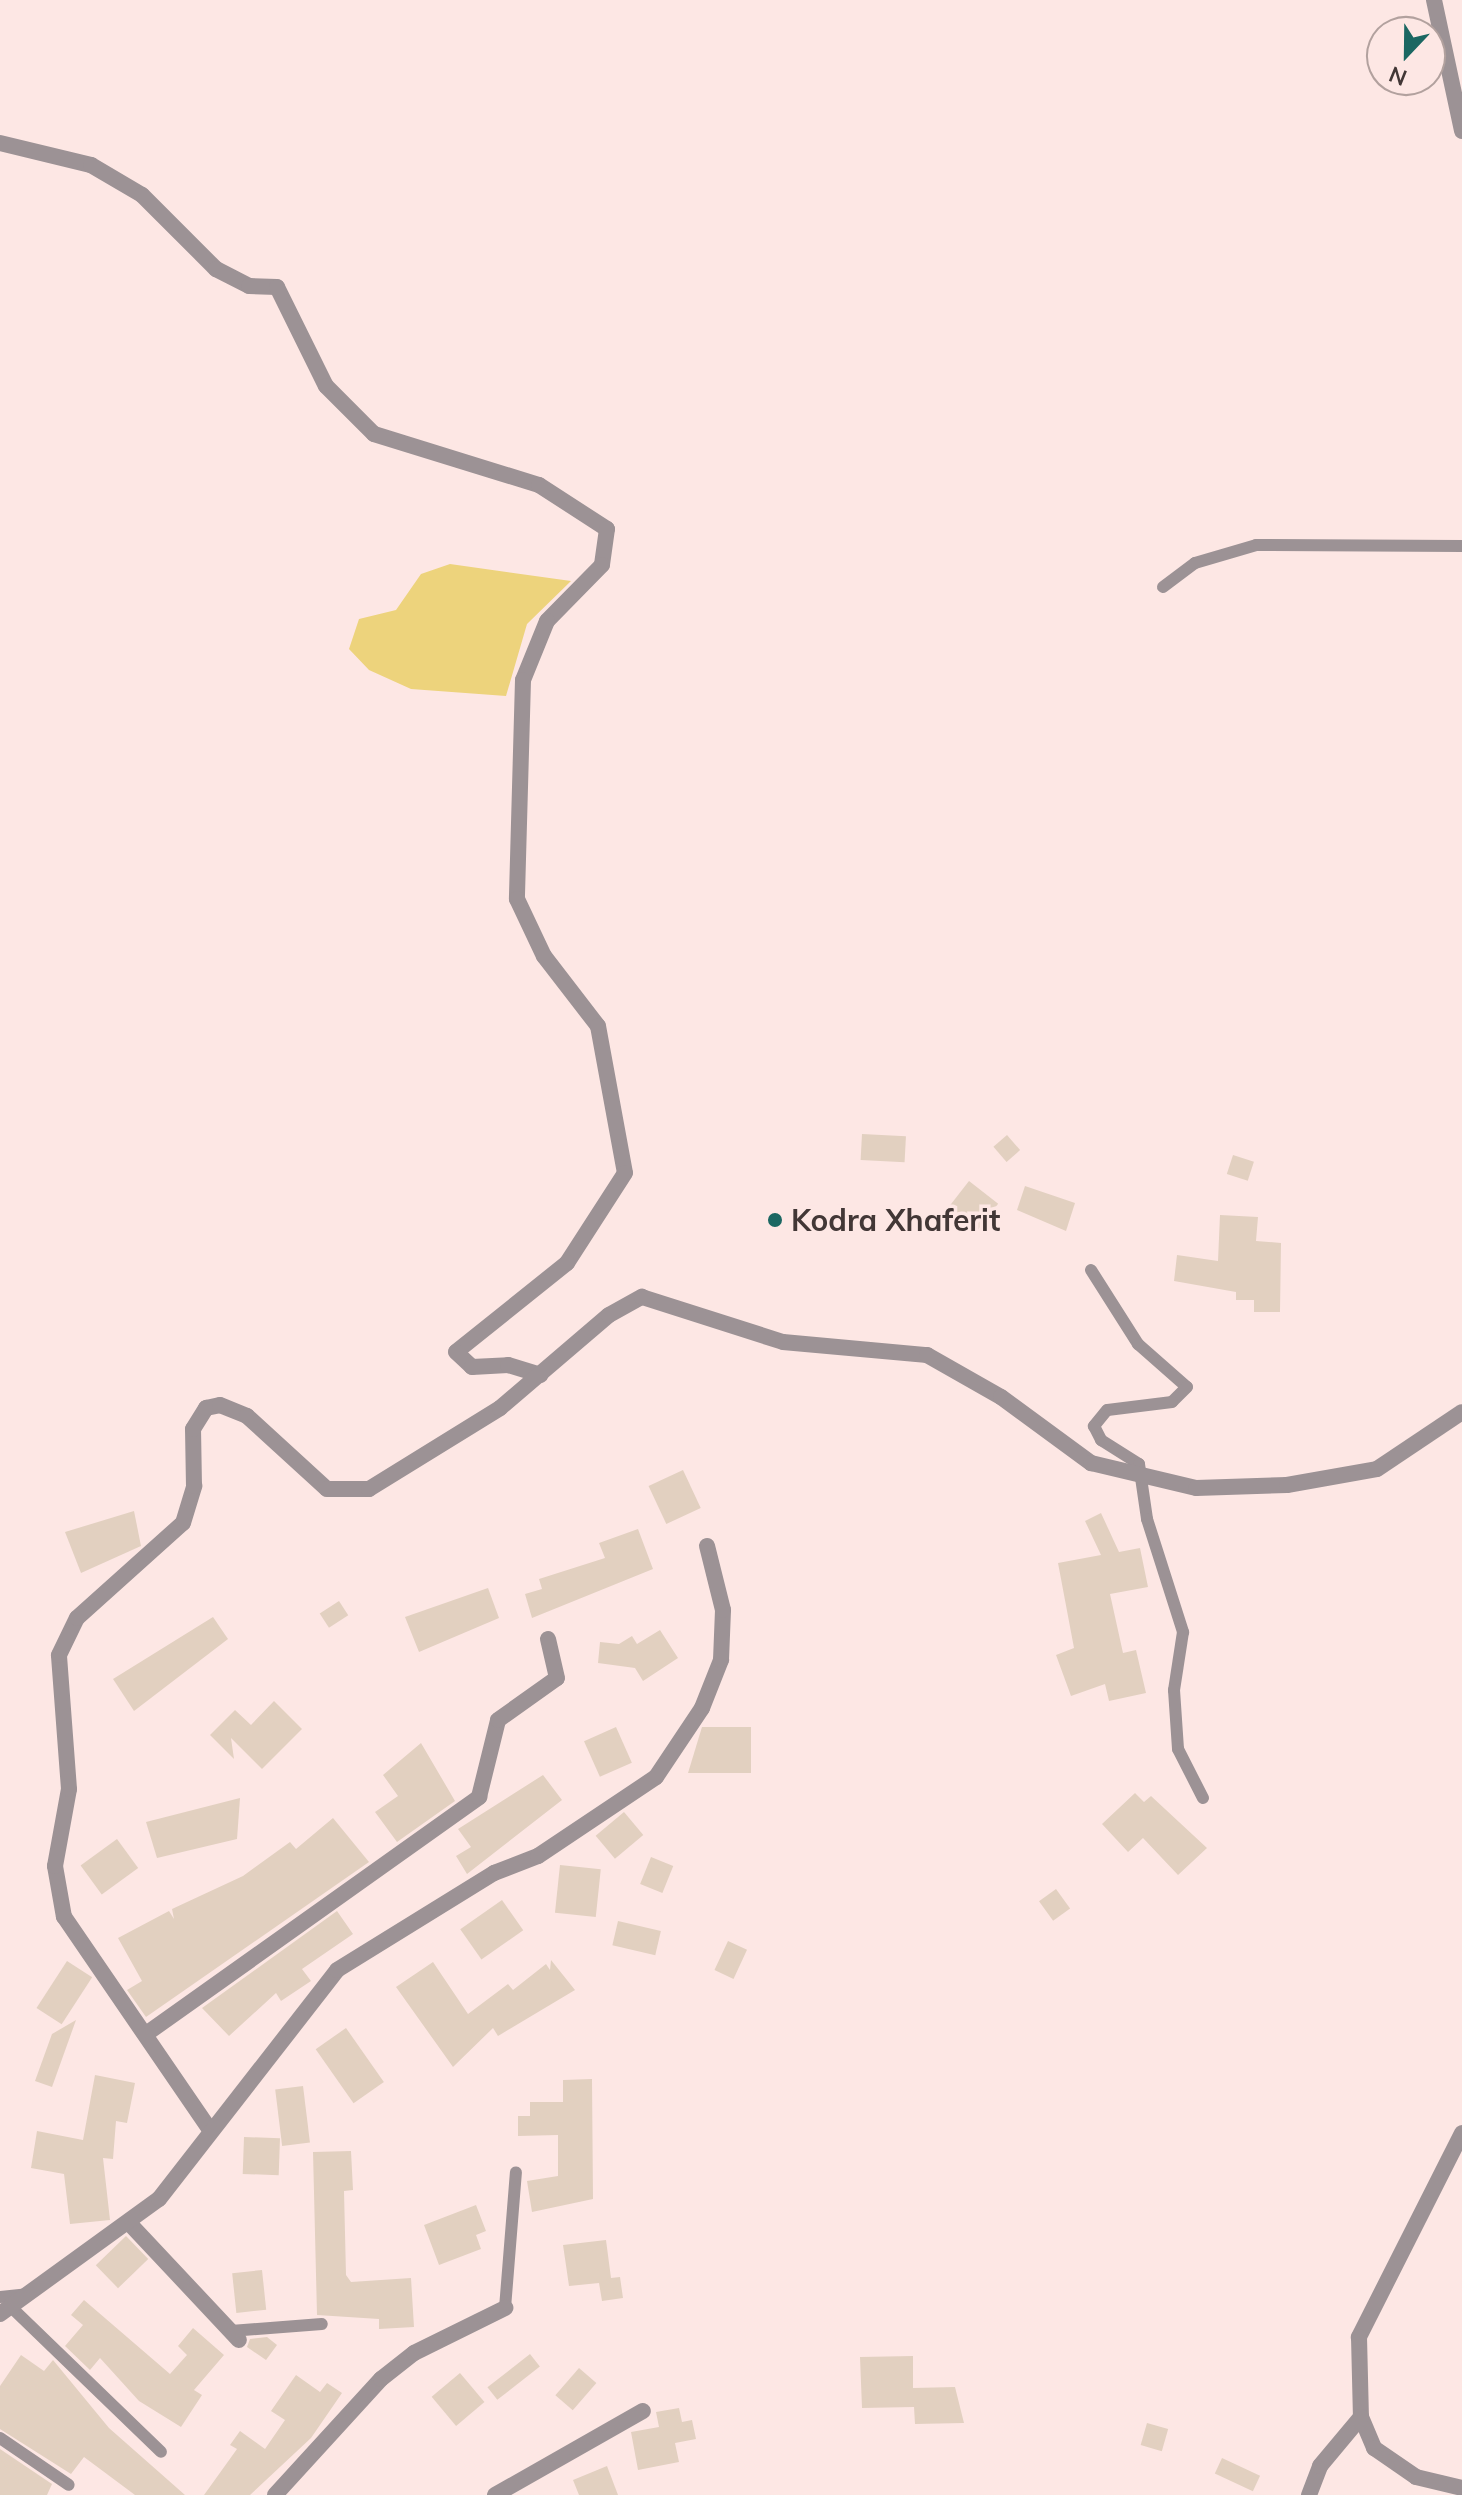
<!DOCTYPE html>
<style>
body{margin:0}
#map{position:relative;width:1462px;height:2495px;overflow:hidden;background:#fde7e4;font-family:Mulish,sans-serif}
div>[style]{position:absolute}
[style*='--x']{left:calc(var(--x)*1px);top:calc(var(--y)*1px);width:calc(var(--w)*1px);rotate:calc(var(--a)*1deg)}
.green>*{inset:0;background:#edd37c}
.building>*{inset:0;background:#e2d0c0;transform-origin:0 0}
.service>*{height:12px;margin:-6px;padding:0 6px;transform-origin:6px;border-radius:6px;background:#9c9295}
.minor>*{height:16px;margin:-8px;padding:0 8px;transform-origin:8px;border-radius:8px;background:#9c9295}
.dots>*{width:22px;height:22px;translate:-50% -50%;box-sizing:border-box;border:4px solid #fde7e4;border-radius:50%}
span{translate:-50% -50%;white-space:nowrap;text-align:center;line-height:1.15;-webkit-text-stroke:7px #fde7e4;paint-order:stroke}
.poi-label{font-size:30px;color:#423736;font-weight:700}
.left{translate:0 -50%;text-align:left}
.north{position:absolute;left:1366px;top:16px;width:80px;height:80px;box-sizing:border-box;background:#fde7e4;border:2px solid #b2a19e;border-radius:50%;rotate:202deg;font-size:22px;font-weight:700;line-height:32px;text-align:center;color:#423736}
.north::after{content:'';display:block;margin:auto;width:28px;height:36px;background:#1b6762;clip-path:polygon(50% 0,100% 100%,50% 72%,0 100%)}
</style>
<div id="map">
<div class="green">
<div style="clip-path:polygon(450px 564px,571px 581px,527px 624px,506px 696px,411px 689px,369px 670px,349px 649px,359px 619px,396px 610px,421px 574px)"></div>
</div>
<div class="building">
<div style="left:862px;top:1134px;width:44px;height:26px;rotate:3deg"></div>
<div style="left:1007px;top:1135px;width:20px;height:18px;rotate:49deg"></div>
<div style="left:1233px;top:1155px;width:22px;height:20px;rotate:18deg"></div>
<div style="left:969px;top:1181px;width:37px;height:37px;rotate:38deg"></div>
<div style="clip-path:polygon(1025px 1186px,1075px 1203px,1066px 1231px,1017px 1210px)"></div>
<div style="clip-path:polygon(1220px 1215px,1258px 1217px,1256px 1241px,1281px 1243px,1280px 1312px,1254px 1312px,1254px 1300px,1236px 1300px,1236px 1292px,1174px 1281px,1177px 1255px,1218px 1261px)"></div>
<div style="left:683px;top:1470px;width:42px;height:38px;rotate:65deg"></div>
<div style="clip-path:polygon(134px 1511px,141px 1546px,81px 1573px,65px 1532px)"></div>
<div style="clip-path:polygon(1101px 1513px,1119px 1552px,1140px 1548px,1148px 1587px,1110px 1594px,1123px 1653px,1136px 1650px,1146px 1693px,1109px 1701px,1105px 1684px,1071px 1696px,1056px 1655px,1074px 1648px,1058px 1563px,1101px 1555px,1085px 1521px)"></div>
<div style="clip-path:polygon(638px 1529px,653px 1569px,532px 1618px,525px 1594px,542px 1589px,539px 1579px,605px 1558px,599px 1543px)"></div>
<div style="clip-path:polygon(488px 1588px,499px 1618px,419px 1652px,405px 1617px)"></div>
<div style="left:339px;top:1601px;width:17px;height:23px;rotate:57deg"></div>
<div style="clip-path:polygon(213px 1617px,228px 1639px,134px 1711px,113px 1679px)"></div>
<div style="clip-path:polygon(660px 1630px,678px 1658px,643px 1681px,635px 1668px,598px 1663px,600px 1642px,619px 1644px,632px 1636px,637px 1644px)"></div>
<div style="clip-path:polygon(274px 1701px,302px 1729px,262px 1769px,231px 1738px,234px 1759px,210px 1735px,235px 1710px,251px 1725px)"></div>
<div style="left:616px;top:1727px;width:39px;height:35px;rotate:66deg"></div>
<div style="clip-path:polygon(702px 1727px,751px 1727px,751px 1773px,688px 1773px)"></div>
<div style="clip-path:polygon(421px 1743px,455px 1801px,397px 1842px,375px 1812px,398px 1796px,383px 1775px)"></div>
<div style="clip-path:polygon(543px 1775px,562px 1800px,467px 1874px,456px 1856px,471px 1847px,458px 1829px)"></div>
<div style="clip-path:polygon(1135px 1793px,1144px 1802px,1151px 1796px,1207px 1848px,1178px 1875px,1143px 1838px,1128px 1852px,1102px 1824px)"></div>
<div style="clip-path:polygon(240px 1798px,237px 1839px,157px 1858px,146px 1822px)"></div>
<div style="left:624px;top:1812px;width:30px;height:37px;rotate:50deg"></div>
<div style="clip-path:polygon(333px 1818px,369px 1862px,146px 2017px,127px 1990px,142px 1981px,118px 1938px,169px 1911px,174px 1919px,172px 1909px,243px 1876px,290px 1842px,296px 1849px)"></div>
<div style="left:117px;top:1839px;width:36px;height:45px;rotate:54deg"></div>
<div style="left:651px;top:1857px;width:24px;height:29px;rotate:22deg"></div>
<div style="left:560px;top:1865px;width:41px;height:48px;rotate:6deg"></div>
<div style="left:1056px;top:1889px;width:24px;height:21px;rotate:54deg"></div>
<div style="left:502px;top:1900px;width:37px;height:51px;rotate:55deg"></div>
<div style="clip-path:polygon(337px 1911px,353px 1934px,302px 1969px,311px 1981px,281px 2001px,276px 1993px,229px 2036px,202px 2008px)"></div>
<div style="left:618px;top:1921px;width:44px;height:25px;rotate:13deg"></div>
<div style="left:728px;top:1941px;width:21px;height:32px;rotate:25deg"></div>
<div style="clip-path:polygon(551px 1960px,575px 1990px,498px 2036px,493px 2028px,453px 2067px,396px 1987px,433px 1962px,468px 2014px,508px 1984px,513px 1990px,546px 1964px,550px 1970px)"></div>
<div style="left:67px;top:1961px;width:30px;height:56px;rotate:33deg"></div>
<div style="clip-path:polygon(76px 2020px,52px 2087px,35px 2081px,52px 2034px)"></div>
<div style="left:346px;top:2028px;width:66px;height:37px;rotate:55deg"></div>
<div style="clip-path:polygon(95px 2075px,135px 2083px,127px 2123px,116px 2121px,113px 2159px,103px 2158px,110px 2220px,70px 2224px,64px 2174px,31px 2168px,37px 2131px,83px 2140px)"></div>
<div style="clip-path:polygon(592px 2079px,593px 2199px,532px 2212px,527px 2181px,558px 2176px,558px 2135px,518px 2136px,518px 2116px,530px 2116px,530px 2102px,563px 2102px,563px 2080px)"></div>
<div style="left:303px;top:2086px;width:57px;height:28px;rotate:83deg"></div>
<div style="left:244px;top:2137px;width:36px;height:37px;rotate:2deg"></div>
<div style="clip-path:polygon(351px 2151px,353px 2190px,344px 2191px,346px 2275px,351px 2282px,411px 2278px,414px 2327px,379px 2329px,379px 2319px,317px 2315px,313px 2152px)"></div>
<div style="clip-path:polygon(476px 2205px,486px 2231px,476px 2235px,481px 2249px,439px 2265px,424px 2225px)"></div>
<div style="left:126px;top:2236px;width:32px;height:42px;rotate:46deg"></div>
<div style="clip-path:polygon(606px 2240px,611px 2278px,620px 2277px,623px 2298px,602px 2301px,599px 2283px,569px 2286px,563px 2245px)"></div>
<div style="left:262px;top:2270px;width:40px;height:30px;rotate:84deg"></div>
<div style="clip-path:polygon(84px 2300px,170px 2374px,187px 2355px,178px 2346px,193px 2328px,224px 2355px,194px 2390px,202px 2395px,181px 2427px,139px 2401px,100px 2358px,90px 2370px,65px 2346px,83px 2325px,71px 2315px)"></div>
<div style="clip-path:polygon(267px 2337px,277px 2345px,266px 2360px,247px 2347px,250px 2339px)"></div>
<div style="left:530px;top:2354px;width:16px;height:54px;rotate:52deg"></div>
<div style="clip-path:polygon(21px 2355px,44px 2371px,53px 2360px,109px 2428px,185px 2495px,135px 2495px,84px 2457px,71px 2474px,0 2429px,0 2386px)"></div>
<div style="clip-path:polygon(913px 2356px,913px 2388px,955px 2387px,964px 2423px,915px 2424px,914px 2407px,862px 2408px,860px 2357px)"></div>
<div style="left:579px;top:2368px;width:23px;height:36px;rotate:41deg"></div>
<div style="left:460px;top:2373px;width:38px;height:37px;rotate:50deg"></div>
<div style="clip-path:polygon(296px 2375px,320px 2392px,327px 2383px,342px 2393px,311px 2438px,250px 2495px,204px 2495px,237px 2449px,230px 2445px,240px 2431px,265px 2449px,285px 2420px,271px 2411px)"></div>
<div style="clip-path:polygon(679px 2408px,682px 2422px,692px 2420px,696px 2439px,675px 2443px,679px 2462px,638px 2470px,631px 2432px,659px 2427px,656px 2412px)"></div>
<div style="left:1147px;top:2423px;width:22px;height:23px;rotate:16deg"></div>
<div style="clip-path:polygon(0 2449px,52px 2484px,47px 2495px,0 2495px)"></div>
<div style="left:1222px;top:2458px;width:42px;height:17px;rotate:25deg"></div>
<div style="clip-path:polygon(607px 2466px,618px 2495px,579px 2495px,573px 2480px)"></div>
</div>
<div class="service">
<div style="--x:1163;--y:587;--w:40;--a:-37"></div>
<div style="--x:1195;--y:563;--w:64;--a:-16.4"></div>
<div style="--x:1256;--y:545;--w:206;--a:0.3"></div>
<div style="--x:1091;--y:1270;--w:88;--a:57.6"></div>
<div style="--x:1138;--y:1344;--w:65;--a:41.3"></div>
<div style="--x:1187;--y:1387;--w:21;--a:135"></div>
<div style="--x:1172;--y:1402;--w:65;--a:173"></div>
<div style="--x:1107;--y:1410;--w:21;--a:129"></div>
<div style="--x:1094;--y:1426;--w:16;--a:63"></div>
<div style="--x:1101;--y:1440;--w:45;--a:32.3"></div>
<div style="--x:1139;--y:1464;--w:56;--a:81.7"></div>
<div style="--x:1147;--y:1519;--w:119;--a:72.3"></div>
<div style="--x:1183;--y:1632;--w:59;--a:98.8"></div>
<div style="--x:1174;--y:1690;--w:59;--a:86.1"></div>
<div style="--x:1178;--y:1749;--w:55;--a:63"></div>
<div style="--x:0;--y:2297;--w:27;--a:-6"></div>
<div style="--x:12;--y:2308;--w:207;--a:44"></div>
<div style="--x:505;--y:2308;--w:136;--a:-85.4"></div>
<div style="--x:231;--y:2331;--w:91;--a:-4.4"></div>
<div style="--x:0;--y:2438;--w:83;--a:34.3"></div>
</div>
<div class="minor">
<div style="--x:1434;--y:0;--w:134;--a:77.9"></div>
<div style="--x:0;--y:143;--w:94;--a:13.6"></div>
<div style="--x:91;--y:165;--w:59;--a:30.5"></div>
<div style="--x:142;--y:195;--w:105;--a:45"></div>
<div style="--x:216;--y:269;--w:37;--a:27"></div>
<div style="--x:249;--y:286;--w:28;--a:2"></div>
<div style="--x:277;--y:287;--w:110;--a:63.7"></div>
<div style="--x:326;--y:386;--w:68;--a:45"></div>
<div style="--x:374;--y:434;--w:173;--a:17.2"></div>
<div style="--x:539;--y:485;--w:81;--a:32.9"></div>
<div style="--x:607;--y:529;--w:36;--a:98"></div>
<div style="--x:602;--y:565;--w:78;--a:134.5"></div>
<div style="--x:547;--y:621;--w:64;--a:112.1"></div>
<div style="--x:523;--y:680;--w:219;--a:91.6"></div>
<div style="--x:517;--y:899;--w:63;--a:64.7"></div>
<div style="--x:544;--y:956;--w:88;--a:52.4"></div>
<div style="--x:598;--y:1026;--w:149;--a:79.6"></div>
<div style="--x:625;--y:1173;--w:107;--a:122.8"></div>
<div style="--x:567;--y:1263;--w:142;--a:141.3"></div>
<div style="--x:456;--y:1352;--w:22;--a:43"></div>
<div style="--x:472;--y:1367;--w:36;--a:-3"></div>
<div style="--x:508;--y:1365;--w:34;--a:17"></div>
<div style="--x:146;--y:2034;--w:409;--a:-35.4"></div>
<div style="--x:479;--y:1797;--w:79;--a:-76.1"></div>
<div style="--x:498;--y:1720;--w:72;--a:-35.4"></div>
<div style="--x:557;--y:1678;--w:40;--a:-103"></div>
<div style="--x:208;--y:2127;--w:255;--a:-124.4"></div>
<div style="--x:64;--y:1917;--w:52;--a:-100"></div>
<div style="--x:55;--y:1866;--w:78;--a:-79.7"></div>
<div style="--x:69;--y:1789;--w:134;--a:-94.3"></div>
<div style="--x:59;--y:1655;--w:41;--a:-64.1"></div>
<div style="--x:77;--y:1618;--w:142;--a:-41.9"></div>
<div style="--x:183;--y:1523;--w:39;--a:-73"></div>
<div style="--x:194;--y:1486;--w:57;--a:-91"></div>
<div style="--x:193;--y:1429;--w:25;--a:-58"></div>
<div style="--x:206;--y:1408;--w:14;--a:-12"></div>
<div style="--x:220;--y:1405;--w:29;--a:22"></div>
<div style="--x:247;--y:1416;--w:108;--a:42.4"></div>
<div style="--x:327;--y:1489;--w:42;--a:0"></div>
<div style="--x:369;--y:1489;--w:154;--a:-31.7"></div>
<div style="--x:500;--y:1408;--w:143;--a:-40.5"></div>
<div style="--x:609;--y:1315;--w:38;--a:-29"></div>
<div style="--x:642;--y:1297;--w:148;--a:17.7"></div>
<div style="--x:783;--y:1342;--w:145;--a:5.2"></div>
<div style="--x:927;--y:1355;--w:85;--a:29.6"></div>
<div style="--x:1001;--y:1397;--w:112;--a:36.3"></div>
<div style="--x:1091;--y:1463;--w:108;--a:13.4"></div>
<div style="--x:1196;--y:1488;--w:91;--a:-1.9"></div>
<div style="--x:1287;--y:1485;--w:91;--a:-10.1"></div>
<div style="--x:1377;--y:1469;--w:102;--a:-33.8"></div>
<div style="--x:1462;--y:2133;--w:229;--a:116.8"></div>
<div style="--x:1359;--y:2337;--w:80;--a:88.6"></div>
<div style="--x:1361;--y:2417;--w:34;--a:67"></div>
<div style="--x:1374;--y:2448;--w:51;--a:34.6"></div>
<div style="--x:1416;--y:2477;--w:47;--a:13.4"></div>
<div style="--x:130;--y:2224;--w:159;--a:46.8"></div>
<div style="--x:0;--y:2314;--w:196;--a:-35.9"></div>
<div style="--x:159;--y:2199;--w:290;--a:-52.1"></div>
<div style="--x:337;--y:1970;--w:185;--a:-31.7"></div>
<div style="--x:494;--y:1873;--w:47;--a:-21.1"></div>
<div style="--x:538;--y:1856;--w:142;--a:-33.8"></div>
<div style="--x:656;--y:1777;--w:83;--a:-56.3"></div>
<div style="--x:702;--y:1708;--w:52;--a:-68.4"></div>
<div style="--x:721;--y:1660;--w:50;--a:-87.7"></div>
<div style="--x:723;--y:1610;--w:66;--a:-104"></div>
<div style="--x:275;--y:2495;--w:157;--a:-47.6"></div>
<div style="--x:381;--y:2379;--w:42;--a:-38.2"></div>
<div style="--x:414;--y:2353;--w:102;--a:-26.3"></div>
<div style="--x:495;--y:2495;--w:170;--a:-29.6"></div>
<div style="--x:1309;--y:2495;--w:31;--a:-69"></div>
<div style="--x:1320;--y:2466;--w:64;--a:-50.1"></div>
</div>
<div class="dots">
<div style="left:775px;top:1220px;background:#1b6762"></div>
</div>
<div class="poi-label">
<span class="left" style="left:791px;top:1220px">Kodra Xhaferit</span>
</div>
<div class="north">N</div>
</div>
